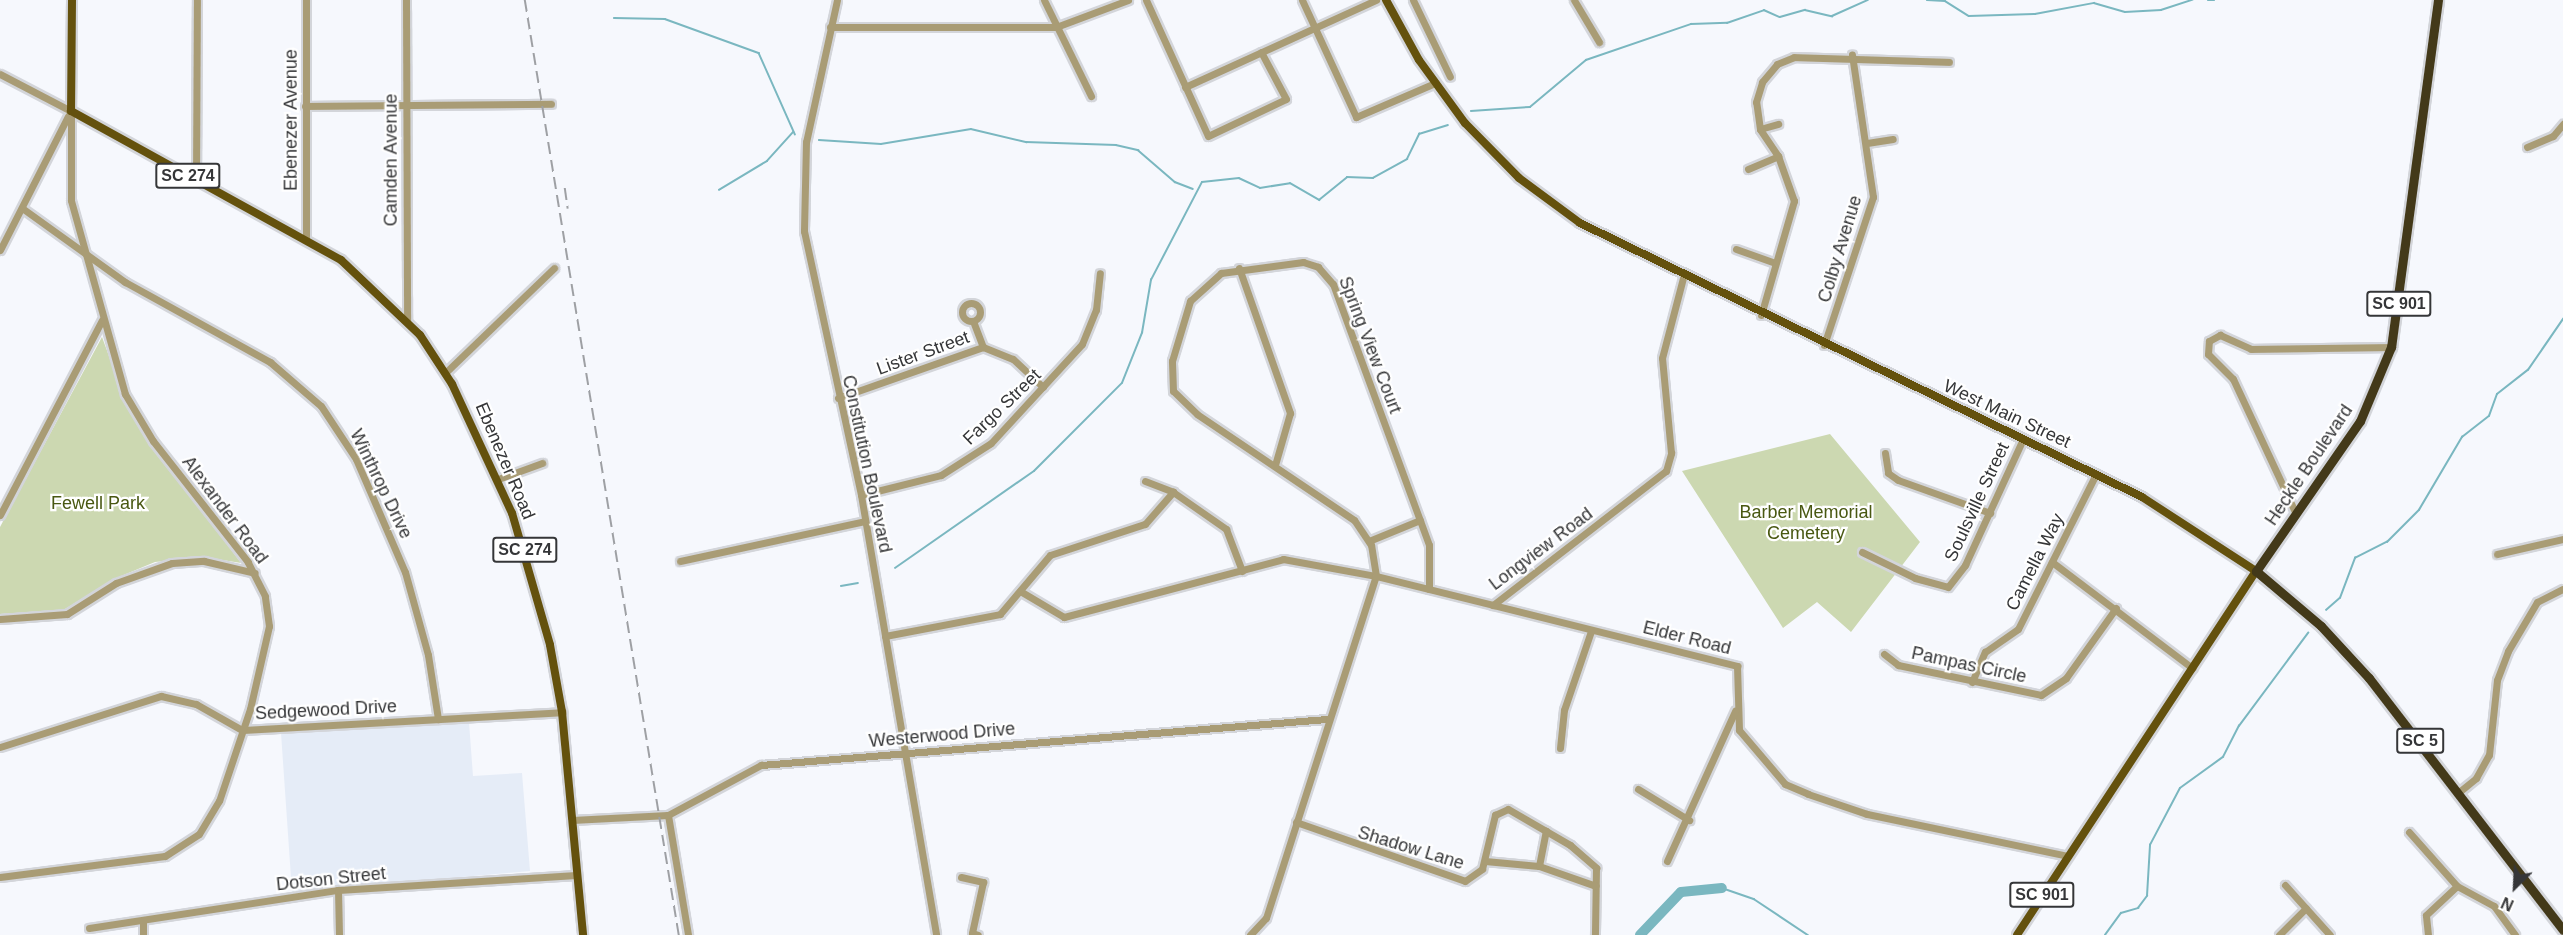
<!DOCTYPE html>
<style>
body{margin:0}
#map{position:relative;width:2563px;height:935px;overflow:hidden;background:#f6f8fd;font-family:Helvetica,sans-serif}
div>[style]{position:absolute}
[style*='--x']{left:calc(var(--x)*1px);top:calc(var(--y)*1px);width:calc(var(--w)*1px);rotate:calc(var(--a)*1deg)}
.built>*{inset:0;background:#e5ecf7}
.green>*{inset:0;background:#ccd8b1}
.stream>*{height:1.5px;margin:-0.75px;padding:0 0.75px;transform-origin:0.75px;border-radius:0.75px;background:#7ab7c0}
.river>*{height:10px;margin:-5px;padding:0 5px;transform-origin:5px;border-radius:5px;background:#7ab7c0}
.roads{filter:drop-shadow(2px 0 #d3d5da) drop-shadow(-2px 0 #d3d5da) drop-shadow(0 2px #d3d5da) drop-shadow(0 -2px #d3d5da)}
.minor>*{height:7px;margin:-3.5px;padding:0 3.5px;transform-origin:3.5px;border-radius:3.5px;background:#a99c75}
.minor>.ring{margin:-3.5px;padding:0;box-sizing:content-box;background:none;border:7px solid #a99c75;border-radius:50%}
.major>*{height:8px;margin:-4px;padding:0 4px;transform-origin:4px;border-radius:4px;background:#64510d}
.highway>*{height:9px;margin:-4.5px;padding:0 4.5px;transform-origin:4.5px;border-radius:4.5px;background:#433919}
.rail>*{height:1.5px;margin-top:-0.75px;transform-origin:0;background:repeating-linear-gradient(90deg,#9ea0a4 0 12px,transparent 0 18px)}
span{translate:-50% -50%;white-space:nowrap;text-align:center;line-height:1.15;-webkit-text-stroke:4.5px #fff;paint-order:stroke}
.shield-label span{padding:2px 4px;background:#fff;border:2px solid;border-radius:4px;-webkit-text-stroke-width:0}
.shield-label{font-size:16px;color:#353638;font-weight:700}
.street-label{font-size:18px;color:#353638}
.park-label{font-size:18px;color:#495812}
.north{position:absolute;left:2485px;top:857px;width:60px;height:60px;-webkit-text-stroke:4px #fff;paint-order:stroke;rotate:204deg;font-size:16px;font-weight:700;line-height:24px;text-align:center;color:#353638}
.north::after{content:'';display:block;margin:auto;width:21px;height:27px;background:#353638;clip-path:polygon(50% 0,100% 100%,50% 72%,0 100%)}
</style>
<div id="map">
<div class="built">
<div style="clip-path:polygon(469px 722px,473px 776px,522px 773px,530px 871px,292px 892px,281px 733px)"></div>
</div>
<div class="green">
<div style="clip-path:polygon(102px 337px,130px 413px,241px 563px,204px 557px,155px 562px,114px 579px,62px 611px,0 614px,0 527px)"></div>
<div style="clip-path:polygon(1830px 434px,1920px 542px,1851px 632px,1817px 602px,1783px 628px,1682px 471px)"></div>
</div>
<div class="stream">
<div style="--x:1927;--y:0;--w:18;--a:3"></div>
<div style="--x:1945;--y:1;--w:28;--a:32"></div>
<div style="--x:1969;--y:16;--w:66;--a:-1.7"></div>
<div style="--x:2035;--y:14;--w:60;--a:-10.6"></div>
<div style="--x:2094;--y:3;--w:32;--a:16"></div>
<div style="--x:2125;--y:12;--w:36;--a:-3"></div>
<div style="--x:2161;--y:10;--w:33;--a:-18"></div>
<div style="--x:2208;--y:0;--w:6;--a:0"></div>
<div style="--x:614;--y:18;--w:51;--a:1.1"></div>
<div style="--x:665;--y:19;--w:100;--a:19.9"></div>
<div style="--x:759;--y:53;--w:89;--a:66"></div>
<div style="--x:1471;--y:111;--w:59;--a:-3.9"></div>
<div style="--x:1530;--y:107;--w:73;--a:-40"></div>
<div style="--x:1586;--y:60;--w:111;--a:-18.9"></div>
<div style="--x:1691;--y:24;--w:36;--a:-2"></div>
<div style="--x:1727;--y:23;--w:39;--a:-19"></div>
<div style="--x:1764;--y:10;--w:17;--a:24"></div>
<div style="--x:1780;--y:17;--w:26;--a:-16"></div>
<div style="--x:1805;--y:10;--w:28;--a:13"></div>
<div style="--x:1832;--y:16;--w:39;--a:-24"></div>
<div style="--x:819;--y:140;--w:62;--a:3.7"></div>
<div style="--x:881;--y:144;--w:91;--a:-9.5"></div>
<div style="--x:971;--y:129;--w:57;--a:13.3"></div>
<div style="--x:1026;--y:142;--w:90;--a:1.9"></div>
<div style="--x:1116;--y:145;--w:23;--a:13"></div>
<div style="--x:1138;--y:150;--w:49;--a:40.9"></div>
<div style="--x:1175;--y:182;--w:19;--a:21"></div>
<div style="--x:719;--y:190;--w:56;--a:-31.1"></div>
<div style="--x:767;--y:161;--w:39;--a:-48"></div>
<div style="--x:895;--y:568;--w:169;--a:-34.9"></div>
<div style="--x:1034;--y:471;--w:124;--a:-45"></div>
<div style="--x:1122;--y:383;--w:54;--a:-68.2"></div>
<div style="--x:1142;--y:333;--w:54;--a:-80.4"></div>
<div style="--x:1151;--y:280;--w:110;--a:-62.5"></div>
<div style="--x:1202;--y:182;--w:37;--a:-6"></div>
<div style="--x:1239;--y:178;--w:23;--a:25"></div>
<div style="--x:1260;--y:188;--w:30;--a:-9"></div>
<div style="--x:1290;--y:183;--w:34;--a:30"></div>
<div style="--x:1319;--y:200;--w:36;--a:-39"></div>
<div style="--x:1347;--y:177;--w:26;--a:2"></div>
<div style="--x:1373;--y:178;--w:39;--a:-29"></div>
<div style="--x:1407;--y:159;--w:28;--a:-64"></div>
<div style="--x:1419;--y:134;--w:30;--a:-17"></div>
<div style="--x:841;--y:586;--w:17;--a:-10"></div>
<div style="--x:2326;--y:610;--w:18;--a:-41"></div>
<div style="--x:2340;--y:598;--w:43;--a:-69.4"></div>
<div style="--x:2355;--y:558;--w:36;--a:-27"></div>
<div style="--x:2387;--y:542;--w:45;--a:-45"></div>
<div style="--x:2419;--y:510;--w:85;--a:-59.5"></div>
<div style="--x:2462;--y:437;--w:34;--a:-38"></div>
<div style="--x:2489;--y:416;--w:23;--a:-70"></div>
<div style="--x:2497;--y:394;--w:39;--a:-38"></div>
<div style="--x:2528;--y:370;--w:62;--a:-55.5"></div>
<div style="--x:1722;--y:888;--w:34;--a:19"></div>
<div style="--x:1754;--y:899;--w:65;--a:33.7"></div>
<div style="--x:2105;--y:935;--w:27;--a:-54"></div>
<div style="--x:2121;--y:913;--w:18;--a:-16"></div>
<div style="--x:2138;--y:908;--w:15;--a:-53"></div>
<div style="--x:2147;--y:896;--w:51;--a:-86.6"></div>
<div style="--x:2150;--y:845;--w:64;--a:-62.2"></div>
<div style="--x:2180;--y:788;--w:53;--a:-35.8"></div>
<div style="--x:2223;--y:757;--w:35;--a:-63"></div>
<div style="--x:2239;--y:726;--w:116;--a:-53.4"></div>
</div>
<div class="river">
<div style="--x:1640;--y:935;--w:59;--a:-46.4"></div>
<div style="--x:1681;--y:892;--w:41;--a:-5.6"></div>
</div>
<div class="roads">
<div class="minor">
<div style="--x:406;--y:0;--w:320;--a:89.8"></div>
<div style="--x:837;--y:0;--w:145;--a:102.3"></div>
<div style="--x:806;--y:142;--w:89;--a:91.3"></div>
<div style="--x:804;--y:231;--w:270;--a:77.8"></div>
<div style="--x:861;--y:495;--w:446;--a:80.3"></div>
<div style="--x:1044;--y:0;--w:107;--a:63.9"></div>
<div style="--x:1146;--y:0;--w:149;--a:65.5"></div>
<div style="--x:1208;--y:136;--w:86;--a:-25.4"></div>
<div style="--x:1286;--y:99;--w:53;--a:-118"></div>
<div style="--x:1302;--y:0;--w:129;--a:65.2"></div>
<div style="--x:1356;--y:117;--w:86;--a:-23.3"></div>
<div style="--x:1413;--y:0;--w:85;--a:64.3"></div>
<div style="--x:1574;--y:0;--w:49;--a:59.2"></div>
<div style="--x:830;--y:27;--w:226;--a:0"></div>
<div style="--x:1056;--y:27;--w:77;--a:-20.6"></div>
<div style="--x:0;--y:74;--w:80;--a:27.5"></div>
<div style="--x:1185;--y:87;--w:210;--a:-24.5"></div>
<div style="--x:305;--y:106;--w:246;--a:-0.5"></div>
<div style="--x:1760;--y:129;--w:19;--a:-16"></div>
<div style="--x:1867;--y:143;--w:26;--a:-9"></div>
<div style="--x:2527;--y:147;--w:28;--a:-23"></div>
<div style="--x:2553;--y:136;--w:16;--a:-50"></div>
<div style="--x:1748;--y:169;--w:33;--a:-23"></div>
<div style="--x:196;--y:180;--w:180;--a:-89.7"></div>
<div style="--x:22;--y:208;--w:127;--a:35.7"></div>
<div style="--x:125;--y:282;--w:166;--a:28.9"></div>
<div style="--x:270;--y:362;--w:67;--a:40.8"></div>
<div style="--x:321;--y:406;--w:64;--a:56.6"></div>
<div style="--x:356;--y:459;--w:123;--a:66.6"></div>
<div style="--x:405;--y:572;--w:86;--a:74.5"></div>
<div style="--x:428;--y:655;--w:65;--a:81.1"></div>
<div style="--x:306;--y:240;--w:240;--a:-90"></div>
<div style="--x:1736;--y:249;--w:41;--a:19.7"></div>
<div style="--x:0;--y:250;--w:150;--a:-63.1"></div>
<div style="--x:1239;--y:268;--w:154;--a:70.6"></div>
<div style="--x:1290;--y:413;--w:54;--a:106.1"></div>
<div class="ring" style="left:962px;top:303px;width:11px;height:11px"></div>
<div style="--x:1761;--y:315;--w:119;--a:-73.9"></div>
<div style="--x:1794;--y:201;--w:48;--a:-109.6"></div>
<div style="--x:1778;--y:156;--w:32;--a:-124"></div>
<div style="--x:1760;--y:129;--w:27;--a:-98"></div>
<div style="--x:1756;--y:102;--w:21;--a:-73"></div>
<div style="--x:1762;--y:82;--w:23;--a:-50"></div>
<div style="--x:1777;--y:64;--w:18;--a:-22"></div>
<div style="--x:1794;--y:57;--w:155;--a:1.8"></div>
<div style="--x:973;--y:321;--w:28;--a:69"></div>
<div style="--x:1824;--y:345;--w:156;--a:-71.7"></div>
<div style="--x:1873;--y:197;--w:144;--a:-98.4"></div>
<div style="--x:446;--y:372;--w:150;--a:-43.9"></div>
<div style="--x:838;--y:398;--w:154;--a:-19.4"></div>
<div style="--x:983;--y:347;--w:32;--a:22"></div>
<div style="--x:1013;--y:359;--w:41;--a:43"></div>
<div style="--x:1885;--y:453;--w:20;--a:81"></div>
<div style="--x:1888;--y:473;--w:12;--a:35"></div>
<div style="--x:1898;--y:480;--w:98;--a:19.7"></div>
<div style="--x:498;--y:479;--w:47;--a:-20"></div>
<div style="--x:1145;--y:481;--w:30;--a:21"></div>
<div style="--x:1173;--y:492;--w:65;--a:34.9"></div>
<div style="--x:1226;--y:529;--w:45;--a:69.1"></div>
<div style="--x:861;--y:495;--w:82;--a:-14"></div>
<div style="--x:941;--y:475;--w:59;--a:-32.6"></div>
<div style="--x:991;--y:443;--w:134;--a:-47.4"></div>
<div style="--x:1082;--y:344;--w:37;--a:-68"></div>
<div style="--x:1096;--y:310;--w:37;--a:-84"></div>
<div style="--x:2296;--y:514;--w:149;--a:-115"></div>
<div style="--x:2233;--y:379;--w:35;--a:-135"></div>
<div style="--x:2208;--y:354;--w:13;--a:-86"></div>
<div style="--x:2209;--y:341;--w:13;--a:-29"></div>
<div style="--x:2220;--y:335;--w:34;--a:24"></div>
<div style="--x:2251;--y:349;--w:140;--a:-0.8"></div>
<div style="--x:0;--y:515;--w:220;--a:-62.4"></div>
<div style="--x:1369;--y:541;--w:55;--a:-22.4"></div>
<div style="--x:1862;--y:552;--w:59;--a:26.1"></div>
<div style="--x:1915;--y:578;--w:34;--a:15"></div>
<div style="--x:1948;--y:587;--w:28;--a:-52"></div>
<div style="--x:1965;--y:565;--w:139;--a:-65.3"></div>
<div style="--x:2497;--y:554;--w:68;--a:-12.8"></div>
<div style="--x:680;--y:561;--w:189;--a:-12.2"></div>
<div style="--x:2052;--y:562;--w:176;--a:37.1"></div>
<div style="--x:1020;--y:591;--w:51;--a:30.6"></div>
<div style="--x:1064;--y:617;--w:227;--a:-14.8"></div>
<div style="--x:1283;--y:559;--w:95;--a:10.4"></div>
<div style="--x:1376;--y:576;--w:31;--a:-99"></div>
<div style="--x:1371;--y:545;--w:30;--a:-124"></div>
<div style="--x:1354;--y:520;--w:189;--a:-146"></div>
<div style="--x:1197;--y:414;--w:33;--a:-136"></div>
<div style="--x:1173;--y:391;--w:30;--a:-92"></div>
<div style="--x:1172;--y:361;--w:63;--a:-73.3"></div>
<div style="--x:1190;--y:301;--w:42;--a:-42.1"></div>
<div style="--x:1221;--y:273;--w:83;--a:-7.6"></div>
<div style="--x:1303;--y:262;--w:16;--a:18"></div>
<div style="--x:1318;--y:267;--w:23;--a:49"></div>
<div style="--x:1333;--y:284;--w:278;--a:69.8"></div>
<div style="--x:1429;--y:545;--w:44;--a:90"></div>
<div style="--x:1493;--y:605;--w:252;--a:14"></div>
<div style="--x:1737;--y:666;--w:64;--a:88.2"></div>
<div style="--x:1739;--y:730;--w:71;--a:49.6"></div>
<div style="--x:1785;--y:784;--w:25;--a:23"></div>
<div style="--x:1808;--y:794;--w:62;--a:18.7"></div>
<div style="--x:1867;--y:814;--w:205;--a:11.8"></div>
<div style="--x:0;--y:619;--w:67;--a:-4.3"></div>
<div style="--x:67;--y:614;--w:58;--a:-32.3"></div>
<div style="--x:116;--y:583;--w:59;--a:-19.7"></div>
<div style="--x:172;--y:563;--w:32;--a:-4"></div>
<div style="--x:204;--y:561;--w:52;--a:13.2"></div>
<div style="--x:885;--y:636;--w:117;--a:-10.8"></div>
<div style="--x:1000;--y:614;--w:77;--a:-49.7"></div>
<div style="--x:1050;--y:555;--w:100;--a:-18.1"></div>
<div style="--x:1145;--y:524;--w:43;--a:-48.8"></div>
<div style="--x:1884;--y:654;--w:18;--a:38"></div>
<div style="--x:1898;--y:665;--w:146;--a:11.8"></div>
<div style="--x:2041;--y:695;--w:30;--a:-34"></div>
<div style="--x:2066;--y:678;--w:86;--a:-54.5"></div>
<div style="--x:1972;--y:682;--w:33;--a:-67"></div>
<div style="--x:1985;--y:652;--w:40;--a:-34.9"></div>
<div style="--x:2018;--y:629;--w:174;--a:-63.3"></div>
<div style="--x:0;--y:747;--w:169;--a:-17.6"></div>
<div style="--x:161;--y:696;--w:36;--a:13"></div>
<div style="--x:196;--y:704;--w:53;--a:29.5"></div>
<div style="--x:242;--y:730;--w:321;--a:-3.2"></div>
<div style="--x:1560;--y:748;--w:38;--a:-84"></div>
<div style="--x:1564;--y:710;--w:83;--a:-71.1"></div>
<div style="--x:1638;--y:789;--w:60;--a:31.3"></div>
<div style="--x:2459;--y:792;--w:22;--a:-39"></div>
<div style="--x:2476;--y:778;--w:26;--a:-61"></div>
<div style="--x:2489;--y:755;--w:75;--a:-83.9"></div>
<div style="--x:2497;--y:680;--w:31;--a:-69"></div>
<div style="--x:2508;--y:651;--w:57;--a:-59.4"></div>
<div style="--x:2537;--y:602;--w:29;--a:-27"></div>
<div style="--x:668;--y:815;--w:122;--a:80.5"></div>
<div style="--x:572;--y:820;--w:96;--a:-3"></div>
<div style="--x:668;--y:815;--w:106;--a:-28.3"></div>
<div style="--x:761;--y:765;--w:568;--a:-4.65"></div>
<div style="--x:1296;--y:822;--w:179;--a:19.2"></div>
<div style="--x:1465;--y:881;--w:21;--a:-35"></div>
<div style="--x:1482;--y:869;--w:56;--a:-76.5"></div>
<div style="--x:1495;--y:815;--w:14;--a:-25"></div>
<div style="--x:1508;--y:809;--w:72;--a:30.1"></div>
<div style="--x:1570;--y:845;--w:35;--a:41"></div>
<div style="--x:1596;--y:868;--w:67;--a:90.9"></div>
<div style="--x:2409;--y:832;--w:72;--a:48.4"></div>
<div style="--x:2457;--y:886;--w:42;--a:28.4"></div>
<div style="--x:2494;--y:906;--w:36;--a:54"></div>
<div style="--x:1485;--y:861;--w:54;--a:5.3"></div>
<div style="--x:1539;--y:866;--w:60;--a:19.3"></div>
<div style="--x:1667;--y:861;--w:165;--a:-65.6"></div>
<div style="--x:1539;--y:866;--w:36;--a:-79"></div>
<div style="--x:0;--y:877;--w:166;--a:-7.3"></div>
<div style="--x:165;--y:856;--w:40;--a:-32.9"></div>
<div style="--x:199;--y:834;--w:39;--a:-59"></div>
<div style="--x:219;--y:801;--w:97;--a:-71.4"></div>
<div style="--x:250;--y:709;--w:85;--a:-77.1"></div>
<div style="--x:269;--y:626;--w:30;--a:-98"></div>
<div style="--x:265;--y:596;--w:38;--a:-117"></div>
<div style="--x:248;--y:562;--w:154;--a:-128.1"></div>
<div style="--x:153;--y:441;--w:55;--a:-120.8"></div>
<div style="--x:125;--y:394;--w:201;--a:-105.6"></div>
<div style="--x:71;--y:200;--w:89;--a:-90"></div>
<div style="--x:961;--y:877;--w:23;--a:13"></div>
<div style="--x:983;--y:882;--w:52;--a:102.2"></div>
<div style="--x:972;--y:933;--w:6;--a:18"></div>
<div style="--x:2285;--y:885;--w:67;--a:48"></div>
<div style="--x:338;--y:890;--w:45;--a:88.7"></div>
<div style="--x:143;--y:920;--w:15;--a:90"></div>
<div style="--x:89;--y:928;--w:252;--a:-8.7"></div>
<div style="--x:338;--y:890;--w:239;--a:-3.6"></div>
<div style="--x:1250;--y:935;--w:23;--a:-47"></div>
<div style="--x:1266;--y:918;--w:359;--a:-72.2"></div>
<div style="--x:1376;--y:576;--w:121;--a:13.9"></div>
<div style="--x:1493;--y:605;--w:219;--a:-37.8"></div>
<div style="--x:1666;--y:471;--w:19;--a:-74"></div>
<div style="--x:1671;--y:453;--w:95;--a:-95.4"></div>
<div style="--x:1662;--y:358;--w:83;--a:-75.3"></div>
<div style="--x:2279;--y:935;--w:38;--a:-45"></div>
<div style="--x:2428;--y:935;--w:20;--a:-96"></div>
<div style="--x:2426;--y:915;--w:42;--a:-43.1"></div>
</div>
<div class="major">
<div style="--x:72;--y:0;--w:111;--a:90.5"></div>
<div style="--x:71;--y:111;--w:308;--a:28.9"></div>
<div style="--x:341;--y:260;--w:109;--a:43.5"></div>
<div style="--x:420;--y:335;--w:59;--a:56.9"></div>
<div style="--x:452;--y:384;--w:142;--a:65.1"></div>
<div style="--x:512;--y:513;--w:137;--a:73.9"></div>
<div style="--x:550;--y:645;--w:68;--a:79.8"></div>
<div style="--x:562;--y:712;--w:224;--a:84.6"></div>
<div style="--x:1386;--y:0;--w:68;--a:61.2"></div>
<div style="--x:1419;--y:60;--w:78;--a:53.9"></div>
<div style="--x:1465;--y:123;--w:77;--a:45.5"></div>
<div style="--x:1519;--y:178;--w:76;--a:36.4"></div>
<div style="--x:1580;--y:223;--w:625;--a:25.99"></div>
<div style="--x:2142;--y:497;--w:136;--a:33"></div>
<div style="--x:2256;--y:571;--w:435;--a:123.3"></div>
</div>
<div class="highway">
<div style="--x:2438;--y:0;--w:350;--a:97.7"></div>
<div style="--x:2391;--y:347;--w:80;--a:112.7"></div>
<div style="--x:2360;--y:421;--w:183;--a:124.7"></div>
<div style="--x:2256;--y:571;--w:85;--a:40.2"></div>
<div style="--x:2321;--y:626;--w:71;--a:47.3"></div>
<div style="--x:2369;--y:678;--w:318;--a:52.4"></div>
</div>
</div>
<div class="rail">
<div style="--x:525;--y:0;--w:948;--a:80.65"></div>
<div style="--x:565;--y:188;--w:21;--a:82"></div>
</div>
<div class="shield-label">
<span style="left:188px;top:176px">SC 274</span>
<span style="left:2399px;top:304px">SC 901</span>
<span style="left:525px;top:550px">SC 274</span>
<span style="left:2420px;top:741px">SC 5</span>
<span style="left:2042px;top:895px">SC 901</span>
</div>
<div class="street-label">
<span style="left:291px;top:120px;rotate:-90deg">Ebenezer Avenue</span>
<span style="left:391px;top:160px;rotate:-90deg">Camden Avenue</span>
<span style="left:1840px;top:249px;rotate:-73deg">Colby Avenue</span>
<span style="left:1370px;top:345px;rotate:69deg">Spring View Court</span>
<span style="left:923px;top:353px;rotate:-20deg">Lister Street</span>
<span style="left:1002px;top:407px;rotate:-44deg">Fargo Street</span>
<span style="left:2007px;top:414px;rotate:25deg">West Main Street</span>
<span style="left:505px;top:461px;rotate:67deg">Ebenezer Road</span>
<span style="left:867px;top:464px;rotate:78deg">Constitution Boulevard</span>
<span style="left:2309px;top:465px;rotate:-56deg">Heckle Boulevard</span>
<span style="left:381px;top:484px;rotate:64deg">Winthrop Drive</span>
<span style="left:1977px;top:502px;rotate:-65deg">Soulsville Street</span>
<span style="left:225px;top:510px;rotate:53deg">Alexander Road</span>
<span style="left:1541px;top:549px;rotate:-37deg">Longview Road</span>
<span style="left:2035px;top:562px;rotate:-63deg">Camella Way</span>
<span style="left:1687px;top:638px;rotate:14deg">Elder Road</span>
<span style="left:1969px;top:665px;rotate:12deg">Pampas Circle</span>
<span style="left:326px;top:710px;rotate:-3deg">Sedgewood Drive</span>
<span style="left:942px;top:735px;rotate:-5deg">Westerwood Drive</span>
<span style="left:1411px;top:848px;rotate:17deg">Shadow Lane</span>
<span style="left:331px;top:879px;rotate:-6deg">Dotson Street</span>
</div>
<div class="park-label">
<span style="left:98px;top:503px">Fewell Park</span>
<span style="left:1806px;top:523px">Barber Memorial<br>Cemetery</span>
</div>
<div class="north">N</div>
</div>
